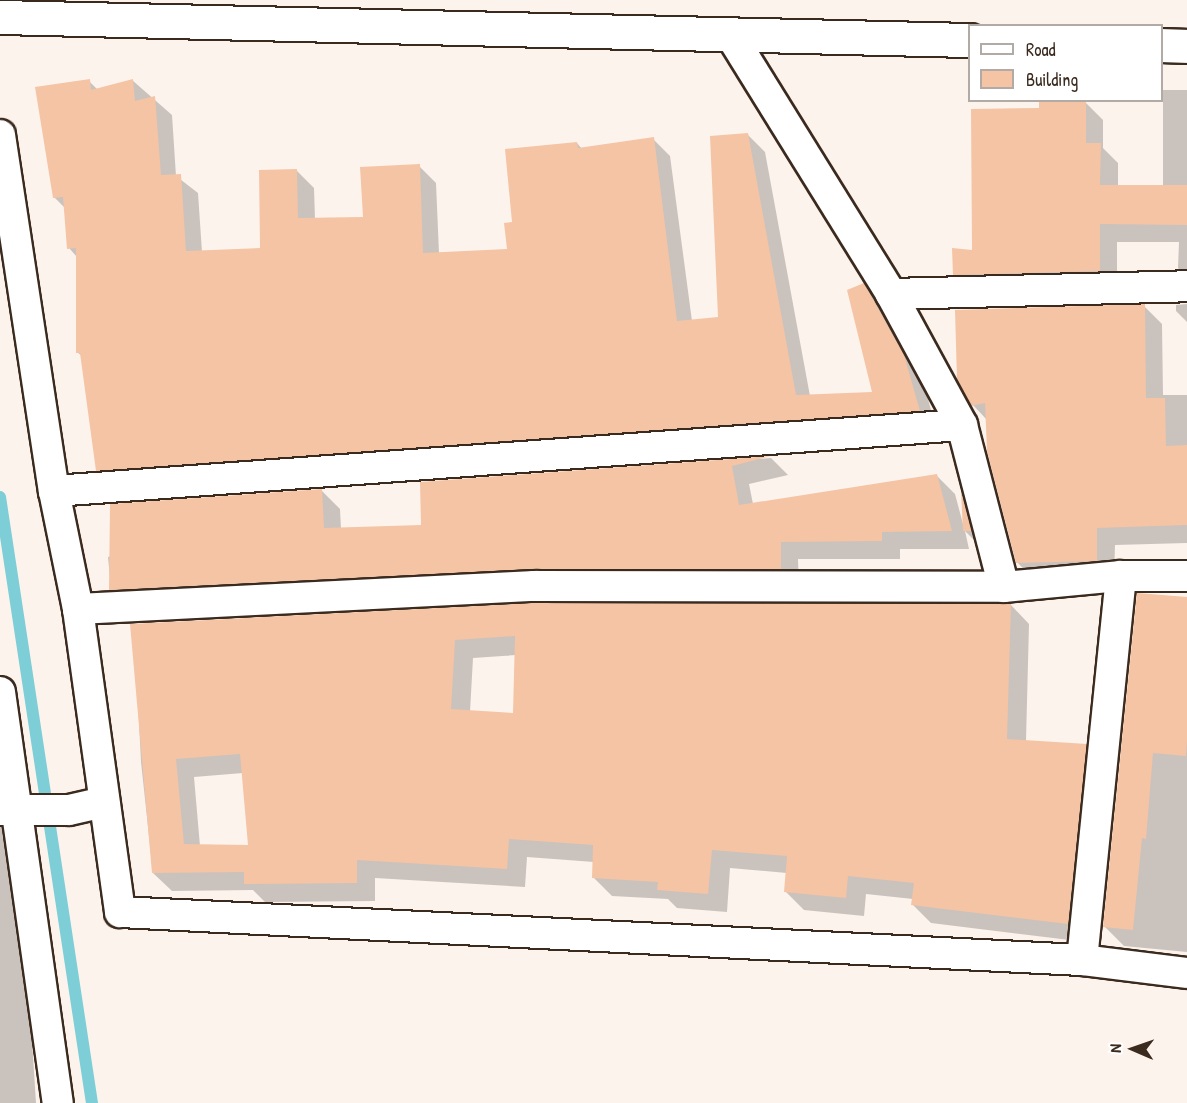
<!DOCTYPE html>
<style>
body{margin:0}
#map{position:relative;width:1187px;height:1103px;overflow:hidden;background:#fdf3ed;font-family:"Patrick Hand",sans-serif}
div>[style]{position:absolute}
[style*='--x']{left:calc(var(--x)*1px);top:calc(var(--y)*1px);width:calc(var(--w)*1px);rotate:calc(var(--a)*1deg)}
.shadow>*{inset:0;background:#0003}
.stream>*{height:12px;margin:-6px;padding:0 6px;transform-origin:6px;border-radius:6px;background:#7dced6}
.building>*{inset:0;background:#f4c4a4}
.roads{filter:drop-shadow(2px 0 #3b2a1e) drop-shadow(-2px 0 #3b2a1e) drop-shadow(0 2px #3b2a1e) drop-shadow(0 -2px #3b2a1e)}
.minor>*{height:30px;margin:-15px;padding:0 15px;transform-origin:15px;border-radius:15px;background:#fff}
.tertiary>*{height:33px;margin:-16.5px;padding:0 16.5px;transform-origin:16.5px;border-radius:16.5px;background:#fff}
span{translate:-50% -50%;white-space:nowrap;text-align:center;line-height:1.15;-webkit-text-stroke:4.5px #fff;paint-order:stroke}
.legend{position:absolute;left:968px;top:24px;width:195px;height:78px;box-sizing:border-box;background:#fff;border:2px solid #b1aaa5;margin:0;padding:8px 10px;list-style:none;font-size:18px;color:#3b2a1e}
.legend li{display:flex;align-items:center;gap:12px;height:30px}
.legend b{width:30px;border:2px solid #b1aaa5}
.north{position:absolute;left:1103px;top:1019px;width:60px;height:60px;-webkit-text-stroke:4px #fff;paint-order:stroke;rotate:272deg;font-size:16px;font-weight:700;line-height:24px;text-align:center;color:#3b2a1e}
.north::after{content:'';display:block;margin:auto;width:21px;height:27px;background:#3b2a1e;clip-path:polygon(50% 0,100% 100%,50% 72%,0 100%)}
</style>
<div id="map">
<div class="shadow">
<div style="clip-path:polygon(132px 80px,172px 115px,176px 176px,198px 193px,202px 252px,261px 249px,297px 171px,314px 188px,315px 219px,364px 218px,419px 166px,436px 183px,439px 253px,508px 250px,514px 224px,577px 143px,582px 149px,653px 139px,670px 156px,692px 321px,720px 318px,748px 135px,765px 152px,810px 396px,873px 394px,863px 285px,881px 302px,921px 374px,936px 428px,114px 487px,97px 470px,83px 357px,77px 352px,77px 257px,69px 248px,66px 209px,54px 197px,89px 81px,98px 90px)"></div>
<div style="clip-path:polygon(1163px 90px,1187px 90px,1187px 278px,1178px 268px,1179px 242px,1117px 242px,1117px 289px,973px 292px,955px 274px,974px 252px,1041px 110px,1085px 102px,1103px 120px,1103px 148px,1118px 163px,1118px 186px,1163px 187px)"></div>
<div style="clip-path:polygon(1187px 304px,1187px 322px,1176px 311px,1176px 305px)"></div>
<div style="clip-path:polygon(1144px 306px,1162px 324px,1163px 395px,1187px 395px,1187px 543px,1115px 545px,1114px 578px,1035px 581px,1017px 562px,987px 420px,973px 405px)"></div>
<div style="clip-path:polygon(771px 458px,788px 475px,749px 484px,753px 504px,936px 475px,955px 494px,963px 524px,963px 495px,977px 509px,980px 546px,965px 531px,969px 549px,900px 549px,900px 559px,798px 559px,799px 587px,129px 608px,111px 589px,108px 557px,321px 490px,340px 509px,341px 529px,423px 527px,421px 483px)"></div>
<div style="clip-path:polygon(1187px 598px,1187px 952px,1124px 946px,1104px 926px)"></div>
<div style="clip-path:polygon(evenodd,1011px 605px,1029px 624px,1026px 741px,1086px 746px,1104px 764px,1086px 942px,931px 923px,913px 905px,913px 899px,866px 894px,864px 916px,804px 910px,786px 892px,787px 873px,730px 868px,727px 912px,677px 908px,668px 899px,612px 896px,593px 877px,594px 862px,527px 857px,525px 887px,375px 878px,375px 901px,265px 902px,253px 890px,172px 891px,153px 873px,141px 762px,135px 644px,1011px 605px,516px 655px,514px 714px,470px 712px,473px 658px,516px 655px,1011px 605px,243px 773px,250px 847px,200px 846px,194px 777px,243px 773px)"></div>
<div style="clip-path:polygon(0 804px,3px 839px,20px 855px,36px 1103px,0 1103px)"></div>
</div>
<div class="stream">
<div style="--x:0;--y:497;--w:613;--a:81.37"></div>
</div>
<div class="building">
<div style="clip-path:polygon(90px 79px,91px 90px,133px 79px,135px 101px,155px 96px,161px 175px,181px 174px,186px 251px,260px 248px,259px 170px,297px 169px,298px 218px,363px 217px,360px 167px,420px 164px,423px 253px,507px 249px,504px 223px,512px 222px,505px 149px,577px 142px,578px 148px,654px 137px,677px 321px,718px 317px,710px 136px,748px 133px,796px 395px,872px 392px,847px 290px,864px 283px,904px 355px,920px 411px,96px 471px,80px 353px,76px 353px,76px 248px,67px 249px,63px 197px,53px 198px,35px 87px)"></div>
<div style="clip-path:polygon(1086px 100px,1086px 143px,1101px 143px,1100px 185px,1187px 185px,1187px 225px,1100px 224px,1100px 271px,953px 275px,952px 248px,972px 250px,971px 109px,1039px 108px,1039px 101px)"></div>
<div style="clip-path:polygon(1145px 304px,1146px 398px,1165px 398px,1166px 446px,1187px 445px,1187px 525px,1097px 528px,1097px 561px,1016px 563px,987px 451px,985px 403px,971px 406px,957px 380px,955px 310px)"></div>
<div style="clip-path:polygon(771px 456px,732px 466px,739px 505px,937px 474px,952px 531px,882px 532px,882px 541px,781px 542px,781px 569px,533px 569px,109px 590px,110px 504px,322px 489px,324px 528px,421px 525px,420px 482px)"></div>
<div style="clip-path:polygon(961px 491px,972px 531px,963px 531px)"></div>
<div style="clip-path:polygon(1137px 593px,1187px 597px,1187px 740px,1186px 756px,1153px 753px,1146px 839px,1142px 838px,1133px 930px,1103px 927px)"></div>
<div style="clip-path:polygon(evenodd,534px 603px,1011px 604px,1007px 739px,1087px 744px,1068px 924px,911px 905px,914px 883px,848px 876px,846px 898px,784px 892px,787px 856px,712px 850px,708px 894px,657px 890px,658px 882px,592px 878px,593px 845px,509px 839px,507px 869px,357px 860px,357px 883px,244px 884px,244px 872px,152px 873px,130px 624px,534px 603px,515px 636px,513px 713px,451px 709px,455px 640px,515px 636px,534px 603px,240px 754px,248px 845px,184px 844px,176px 759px,240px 754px)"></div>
</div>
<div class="roads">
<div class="minor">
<div style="--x:730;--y:34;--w:306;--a:58.2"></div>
<div style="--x:891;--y:294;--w:149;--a:61.5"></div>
<div style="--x:962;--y:425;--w:167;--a:75.5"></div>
<div style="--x:0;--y:135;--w:360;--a:81.4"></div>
<div style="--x:54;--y:491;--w:120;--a:78.5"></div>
<div style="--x:78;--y:609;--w:306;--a:82.1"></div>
<div style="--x:120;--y:912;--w:963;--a:2.86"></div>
<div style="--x:1082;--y:960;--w:106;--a:7.1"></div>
<div style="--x:891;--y:294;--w:296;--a:-1.5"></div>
<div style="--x:54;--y:491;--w:910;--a:-4.16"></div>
<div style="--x:78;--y:609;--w:457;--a:-2.9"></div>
<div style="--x:534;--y:586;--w:470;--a:0.1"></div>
<div style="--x:1004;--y:587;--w:118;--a:-5.4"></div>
<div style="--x:1121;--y:576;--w:66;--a:0"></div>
<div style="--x:0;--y:692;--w:415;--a:82"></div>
<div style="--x:0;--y:810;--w:69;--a:0"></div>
<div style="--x:69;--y:810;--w:36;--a:-13"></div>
<div style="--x:1082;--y:960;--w:386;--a:-84.2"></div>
</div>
<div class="tertiary">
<div style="--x:0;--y:17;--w:970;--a:1.36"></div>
<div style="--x:1162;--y:45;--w:25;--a:2"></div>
</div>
</div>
<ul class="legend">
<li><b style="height:8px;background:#fff"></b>Road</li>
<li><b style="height:16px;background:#f4c4a4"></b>Building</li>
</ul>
<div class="north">N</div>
</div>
